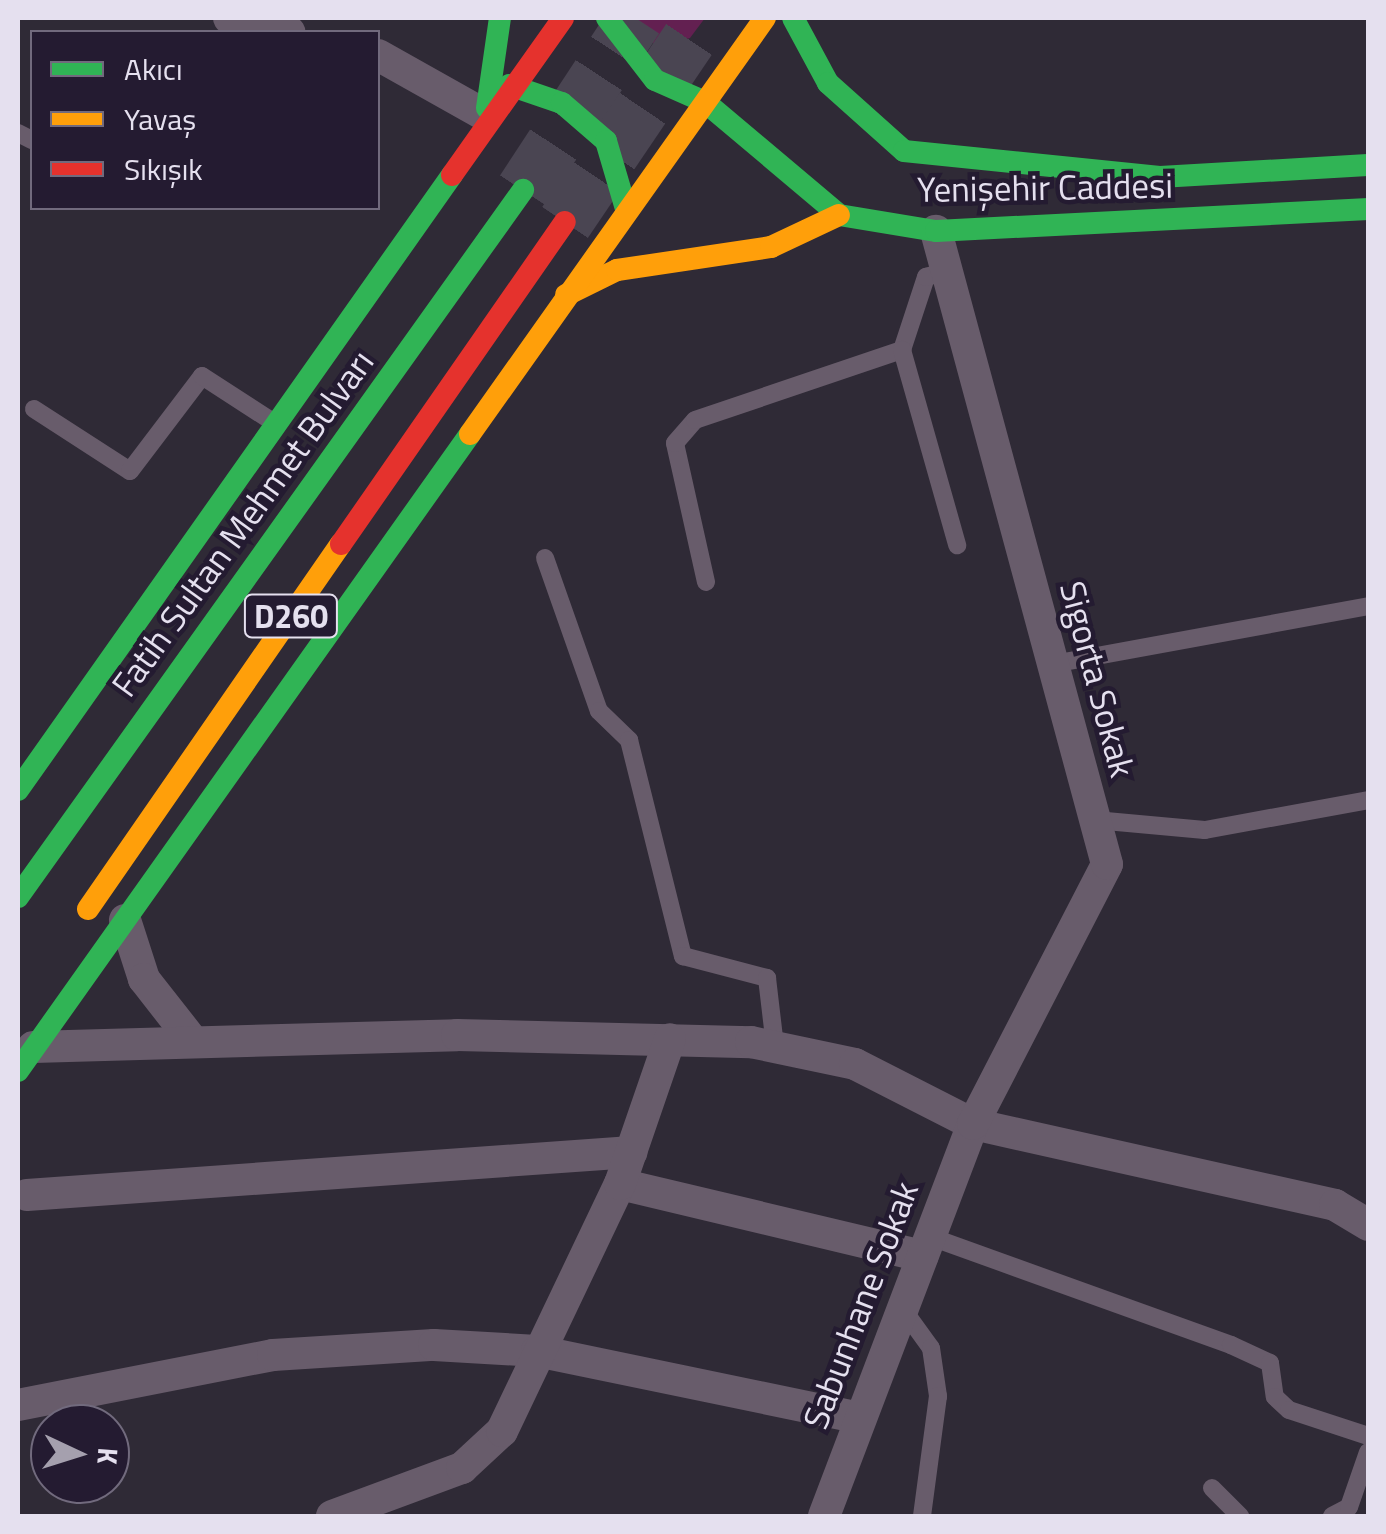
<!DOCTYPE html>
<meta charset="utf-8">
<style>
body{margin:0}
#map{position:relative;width:1386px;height:1534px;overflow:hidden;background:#2f2a36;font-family:"Titillium Web",sans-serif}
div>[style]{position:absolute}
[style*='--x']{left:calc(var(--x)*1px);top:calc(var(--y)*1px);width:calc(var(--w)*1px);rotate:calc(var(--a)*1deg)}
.green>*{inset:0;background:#632051}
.highway-tunnel>*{height:55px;margin-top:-27.5px;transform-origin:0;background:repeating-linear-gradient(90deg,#4a4552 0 55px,transparent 0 83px)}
.lane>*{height:18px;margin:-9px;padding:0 9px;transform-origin:9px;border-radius:9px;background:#685c6b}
.street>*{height:32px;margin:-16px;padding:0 16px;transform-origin:16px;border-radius:16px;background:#685c6b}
.fast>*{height:22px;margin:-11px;padding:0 11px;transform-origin:11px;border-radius:11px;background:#30b455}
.slow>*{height:22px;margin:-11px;padding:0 11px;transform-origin:11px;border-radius:11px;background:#ff9f0a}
.jam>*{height:22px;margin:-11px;padding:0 11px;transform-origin:11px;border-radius:11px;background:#e5322d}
span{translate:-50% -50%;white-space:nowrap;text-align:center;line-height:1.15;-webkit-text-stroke:9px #241b31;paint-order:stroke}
.shield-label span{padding:2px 8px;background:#241b31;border:2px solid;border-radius:8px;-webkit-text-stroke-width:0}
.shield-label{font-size:32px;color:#e5e0ef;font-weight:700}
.street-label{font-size:35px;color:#e5e0ef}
.frame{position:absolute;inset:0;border:20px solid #e5e0ef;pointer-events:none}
.legend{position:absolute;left:30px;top:30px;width:350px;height:180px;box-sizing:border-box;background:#241b31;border:2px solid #716a7d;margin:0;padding:12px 18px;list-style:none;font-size:30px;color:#e5e0ef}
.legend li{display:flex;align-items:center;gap:20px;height:50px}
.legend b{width:50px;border:2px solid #716a7d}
.north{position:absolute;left:30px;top:1404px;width:100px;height:100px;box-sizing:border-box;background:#241b31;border:2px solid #716a7d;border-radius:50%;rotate:94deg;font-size:28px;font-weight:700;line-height:40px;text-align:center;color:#e5e0ef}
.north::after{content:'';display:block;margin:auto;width:35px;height:45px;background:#a5a0ae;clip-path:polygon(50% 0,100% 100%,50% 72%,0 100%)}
</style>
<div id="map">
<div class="green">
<div style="clip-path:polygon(619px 18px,705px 18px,690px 38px,659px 47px)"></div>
</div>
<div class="highway-tunnel">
<div style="--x:523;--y:190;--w:206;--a:-56.7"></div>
<div style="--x:565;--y:222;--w:246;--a:-55.9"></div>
</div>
<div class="lane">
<div style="--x:18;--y:133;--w:16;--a:27"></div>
<div style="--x:902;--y:350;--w:77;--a:-71.8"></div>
<div style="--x:926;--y:277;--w:22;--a:-16"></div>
<div style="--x:34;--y:409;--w:114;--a:32.9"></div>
<div style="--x:130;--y:471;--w:119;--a:-52.8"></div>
<div style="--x:202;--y:376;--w:81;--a:32.9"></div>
<div style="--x:545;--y:558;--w:162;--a:70.6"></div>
<div style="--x:599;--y:711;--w:42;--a:44"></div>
<div style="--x:629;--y:740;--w:223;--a:76"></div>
<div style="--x:683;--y:956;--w:87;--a:14.7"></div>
<div style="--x:767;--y:978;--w:68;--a:83.3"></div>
<div style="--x:706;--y:582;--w:142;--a:-102.6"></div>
<div style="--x:675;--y:443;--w:30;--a:-49"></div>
<div style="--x:695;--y:420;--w:219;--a:-18.7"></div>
<div style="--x:902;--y:350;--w:203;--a:74.2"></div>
<div style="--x:1053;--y:664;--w:320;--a:-10.4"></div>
<div style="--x:1095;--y:820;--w:110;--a:5.2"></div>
<div style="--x:1205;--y:830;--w:166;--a:-10.4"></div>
<div style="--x:931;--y:1237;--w:319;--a:19.8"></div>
<div style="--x:1231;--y:1345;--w:43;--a:24.8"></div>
<div style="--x:1270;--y:1363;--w:34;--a:82"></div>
<div style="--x:1275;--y:1397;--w:19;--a:43"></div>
<div style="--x:1289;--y:1410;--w:83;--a:18.2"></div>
<div style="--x:902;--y:1308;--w:49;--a:54.1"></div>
<div style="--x:931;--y:1348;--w:49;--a:81.7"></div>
<div style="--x:938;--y:1396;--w:121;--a:97.6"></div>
<div style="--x:1212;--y:1488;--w:40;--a:45"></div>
<div style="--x:1332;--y:1516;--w:19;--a:-28"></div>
<div style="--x:1349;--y:1507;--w:58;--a:-70.9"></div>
</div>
<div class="street">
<div style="--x:229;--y:18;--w:62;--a:13.1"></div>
<div style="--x:378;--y:55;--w:123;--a:29.3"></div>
<div style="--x:125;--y:920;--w:62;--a:72.1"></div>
<div style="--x:144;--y:979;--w:76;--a:51.9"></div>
<div style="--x:33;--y:1047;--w:424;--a:-1.6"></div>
<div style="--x:457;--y:1035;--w:294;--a:1.4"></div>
<div style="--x:751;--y:1042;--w:106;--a:11.9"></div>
<div style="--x:855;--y:1064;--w:132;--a:27"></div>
<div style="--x:973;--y:1124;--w:371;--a:12.6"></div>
<div style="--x:1335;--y:1205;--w:39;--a:31"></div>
<div style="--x:620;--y:1184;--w:311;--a:13.4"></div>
<div style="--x:27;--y:1195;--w:606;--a:-4.07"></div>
<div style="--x:18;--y:1405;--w:260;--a:-11.1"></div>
<div style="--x:273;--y:1355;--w:161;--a:-3.6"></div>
<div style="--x:434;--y:1345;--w:103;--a:3.3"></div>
<div style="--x:537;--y:1351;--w:327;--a:11.7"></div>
<div style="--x:332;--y:1516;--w:139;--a:-20.3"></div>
<div style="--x:462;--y:1468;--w:54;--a:-42.8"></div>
<div style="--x:502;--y:1431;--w:274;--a:-64.5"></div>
<div style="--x:620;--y:1184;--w:153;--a:-71"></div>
<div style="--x:824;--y:1516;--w:419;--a:-69.2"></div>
<div style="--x:973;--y:1124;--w:292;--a:-62.7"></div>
<div style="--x:1107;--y:864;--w:656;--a:-105.12"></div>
</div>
<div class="fast">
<div style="--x:607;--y:18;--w:78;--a:52.3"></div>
<div style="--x:655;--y:80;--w:55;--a:23.7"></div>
<div style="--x:793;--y:18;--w:74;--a:61.7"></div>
<div style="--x:828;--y:83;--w:102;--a:41.8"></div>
<div style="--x:904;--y:151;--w:257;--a:5.8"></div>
<div style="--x:1160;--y:177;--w:208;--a:-3.3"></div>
<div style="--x:509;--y:85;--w:56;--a:18.8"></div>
<div style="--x:562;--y:103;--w:58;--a:40.8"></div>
<div style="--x:606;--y:141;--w:71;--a:73.6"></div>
<div style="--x:705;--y:102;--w:175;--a:40.1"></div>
<div style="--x:839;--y:215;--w:98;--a:9.4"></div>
<div style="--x:936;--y:231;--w:433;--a:-2.9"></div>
<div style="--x:487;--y:108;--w:91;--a:-81.8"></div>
<div style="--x:18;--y:790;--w:753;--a:-54.79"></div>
<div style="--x:18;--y:897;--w:869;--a:-54.46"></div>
<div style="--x:18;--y:1071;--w:781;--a:-54.64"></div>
</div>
<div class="slow">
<div style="--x:566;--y:295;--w:57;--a:-26.1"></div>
<div style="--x:617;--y:270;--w:156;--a:-8.5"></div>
<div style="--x:771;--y:247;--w:75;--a:-25.2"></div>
<div style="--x:470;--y:434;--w:510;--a:-54.66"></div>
<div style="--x:88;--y:909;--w:444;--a:-55.3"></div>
</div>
<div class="jam">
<div style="--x:452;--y:175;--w:192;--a:-54.7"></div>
<div style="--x:341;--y:544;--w:392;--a:-55.2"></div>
</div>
<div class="shield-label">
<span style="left:291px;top:616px">D260</span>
</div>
<div class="street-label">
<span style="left:1045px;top:187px;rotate:-1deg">Yenişehir Caddesi</span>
<span style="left:242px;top:523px;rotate:-54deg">Fatih Sultan Mehmet Bulvarı</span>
<span style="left:1098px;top:679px;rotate:75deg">Sigorta Sokak</span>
<span style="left:860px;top:1305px;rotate:-69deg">Sabunhane Sokak</span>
</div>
<div class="frame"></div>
<ul class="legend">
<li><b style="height:12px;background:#30b455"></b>Akıcı</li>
<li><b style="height:12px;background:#ff9f0a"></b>Yavaş</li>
<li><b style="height:12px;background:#e5322d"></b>Sıkışık</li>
</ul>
<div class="north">K</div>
</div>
